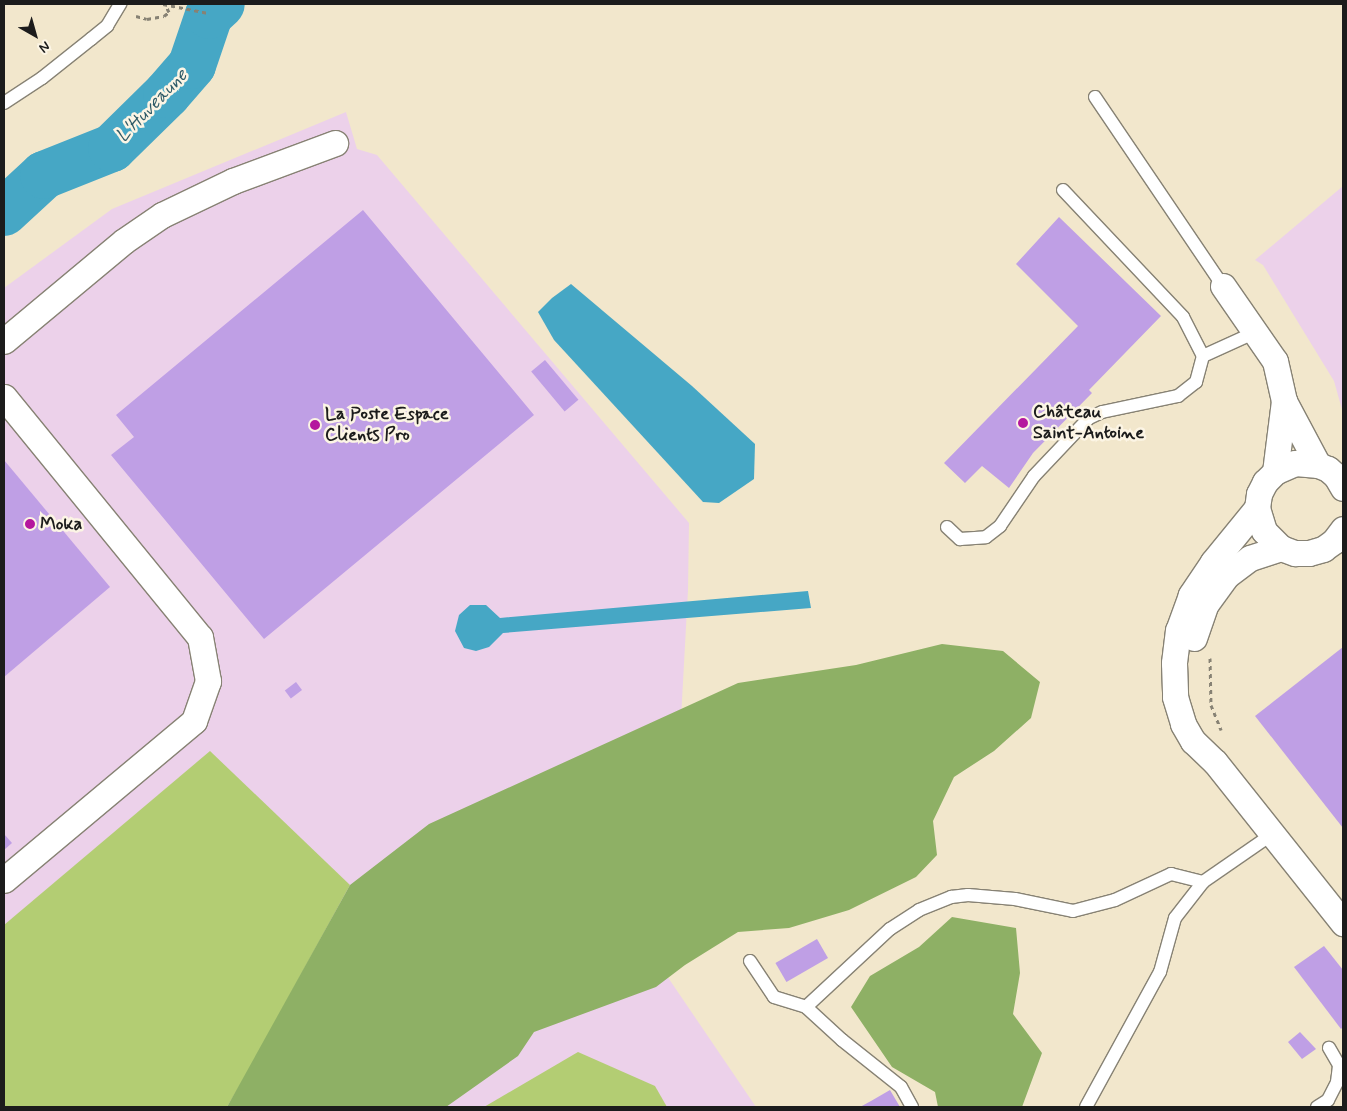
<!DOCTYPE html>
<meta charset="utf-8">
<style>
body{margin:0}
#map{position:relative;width:1347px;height:1111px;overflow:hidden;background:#f2e7cc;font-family:Mynerve,sans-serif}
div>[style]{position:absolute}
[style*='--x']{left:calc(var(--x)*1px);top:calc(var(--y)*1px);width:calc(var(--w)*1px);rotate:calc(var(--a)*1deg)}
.built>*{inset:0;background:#ecd1ea}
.green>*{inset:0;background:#b3cd73}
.forest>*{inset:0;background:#8eb065}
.water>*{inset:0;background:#46a7c5}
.river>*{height:48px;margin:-24px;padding:0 24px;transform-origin:24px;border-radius:24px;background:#46a7c5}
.building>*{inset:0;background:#bf9fe5;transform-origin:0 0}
.path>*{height:3px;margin-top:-1.5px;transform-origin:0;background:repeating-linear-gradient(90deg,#878274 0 4px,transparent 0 8px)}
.roads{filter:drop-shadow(1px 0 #878274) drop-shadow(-1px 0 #878274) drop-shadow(0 1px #878274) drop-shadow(0 -1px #878274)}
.service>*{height:12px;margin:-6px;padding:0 6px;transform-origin:6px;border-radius:6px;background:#fff}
.minor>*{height:25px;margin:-12.5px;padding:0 12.5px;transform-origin:12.5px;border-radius:12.5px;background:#fff}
.dots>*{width:14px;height:14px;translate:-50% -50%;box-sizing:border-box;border:2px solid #fcf5e5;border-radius:50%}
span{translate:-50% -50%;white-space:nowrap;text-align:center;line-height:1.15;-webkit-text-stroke:5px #fcf5e5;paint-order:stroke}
.poi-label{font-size:18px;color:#1c1c1c;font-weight:700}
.left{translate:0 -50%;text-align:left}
.water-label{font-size:19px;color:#2f5b68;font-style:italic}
.frame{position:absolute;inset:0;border:5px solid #1c1c1c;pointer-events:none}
.north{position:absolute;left:10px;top:10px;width:50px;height:50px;-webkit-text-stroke:4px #fcf5e5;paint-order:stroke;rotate:142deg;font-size:14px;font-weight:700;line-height:20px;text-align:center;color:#1c1c1c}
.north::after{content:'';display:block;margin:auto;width:18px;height:22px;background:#1c1c1c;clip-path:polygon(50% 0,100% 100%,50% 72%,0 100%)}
</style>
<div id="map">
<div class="built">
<div style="clip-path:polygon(346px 112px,357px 149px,377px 155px,689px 523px,688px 590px,667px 976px,756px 1107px,4px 1107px,4px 288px,112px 209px)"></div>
<div style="clip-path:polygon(1343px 186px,1343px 413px,1334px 381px,1263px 265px,1255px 260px)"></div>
</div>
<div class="green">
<div style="clip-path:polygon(210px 751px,350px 885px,247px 1073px,227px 1107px,4px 1107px,4px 925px)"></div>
<div style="clip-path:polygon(578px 1052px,655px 1086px,667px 1107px,484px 1107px)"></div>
</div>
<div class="forest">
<div style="clip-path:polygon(942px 644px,1003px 651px,1040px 682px,1031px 718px,994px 751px,954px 777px,933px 821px,937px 855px,916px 877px,849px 910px,789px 928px,738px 932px,685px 965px,656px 987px,534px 1032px,518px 1056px,446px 1107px,227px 1107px,350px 885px,429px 824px,738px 683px,856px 665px)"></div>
<div style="clip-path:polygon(952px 917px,1016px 928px,1020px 973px,1013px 1014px,1042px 1053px,1022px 1107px,938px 1107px,935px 1092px,892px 1067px,851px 1007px,870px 976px,919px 947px)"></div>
</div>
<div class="water">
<div style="clip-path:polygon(571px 284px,692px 386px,755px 444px,754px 479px,719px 503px,703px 502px,554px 340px,538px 312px,552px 298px)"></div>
<div style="clip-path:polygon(808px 591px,811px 608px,503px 633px,489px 647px,476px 651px,464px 648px,455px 631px,459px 615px,470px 605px,486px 605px,500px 618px)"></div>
</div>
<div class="river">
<div style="--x:4;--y:212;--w:54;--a:-42.8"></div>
<div style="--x:44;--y:175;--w:73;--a:-21.7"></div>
<div style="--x:112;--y:148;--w:77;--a:-44.5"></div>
<div style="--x:167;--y:94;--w:38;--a:-49"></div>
<div style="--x:192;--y:65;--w:53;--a:-71.2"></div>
<div style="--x:209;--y:15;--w:16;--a:-43"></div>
</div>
<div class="building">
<div style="clip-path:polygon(363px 210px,534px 415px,264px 639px,111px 455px,134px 437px,116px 415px)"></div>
<div style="clip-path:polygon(1059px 217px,1161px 316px,1089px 390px,1092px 393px,1033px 453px,1009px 488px,982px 466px,965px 483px,944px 463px,1078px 326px,1016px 264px)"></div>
<div style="left:545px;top:360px;width:52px;height:18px;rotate:50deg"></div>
<div style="clip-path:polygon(4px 460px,110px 587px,4px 677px)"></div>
<div style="clip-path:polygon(1343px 647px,1343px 828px,1255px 716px)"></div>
<div style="left:296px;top:682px;width:10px;height:14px;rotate:53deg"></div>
<div style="clip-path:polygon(4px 834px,12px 843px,4px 850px)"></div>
<div style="left:817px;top:939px;width:22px;height:48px;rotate:60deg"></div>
<div style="clip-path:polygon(1324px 946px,1343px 970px,1343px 1027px,1341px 1029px,1294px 967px)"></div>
<div style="clip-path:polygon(1300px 1032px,1316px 1049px,1302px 1059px,1288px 1042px)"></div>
<div style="clip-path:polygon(890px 1090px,900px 1107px,860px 1107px,871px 1101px)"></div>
</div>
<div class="path">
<div style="--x:163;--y:4;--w:46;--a:11.3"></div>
<div style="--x:136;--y:16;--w:11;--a:15"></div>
<div style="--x:147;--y:19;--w:17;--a:-10"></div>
<div style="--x:164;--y:16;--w:6;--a:-39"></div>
<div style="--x:169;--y:12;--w:7;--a:-117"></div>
<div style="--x:1210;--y:658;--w:47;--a:88.8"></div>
<div style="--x:1211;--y:705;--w:27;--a:68"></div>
</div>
<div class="roads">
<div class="service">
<div style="--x:1095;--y:97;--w:228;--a:55.9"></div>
<div style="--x:4;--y:103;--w:45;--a:-33.3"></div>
<div style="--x:42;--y:78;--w:63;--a:-38.5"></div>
<div style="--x:91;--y:39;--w:21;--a:-39"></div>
<div style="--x:107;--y:26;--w:26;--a:-59"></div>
<div style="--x:1063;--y:190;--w:175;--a:46.6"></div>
<div style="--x:1183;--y:317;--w:44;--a:62.9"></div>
<div style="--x:947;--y:527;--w:18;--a:43"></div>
<div style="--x:960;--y:539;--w:26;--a:-4"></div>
<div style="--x:986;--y:537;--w:18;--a:-38"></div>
<div style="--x:1000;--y:526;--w:60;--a:-55.8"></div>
<div style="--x:1034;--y:476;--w:80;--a:-46.5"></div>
<div style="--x:1089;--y:418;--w:14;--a:-25"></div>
<div style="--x:1102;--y:412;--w:78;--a:-11.9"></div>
<div style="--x:1178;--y:396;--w:23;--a:-38"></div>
<div style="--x:1196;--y:382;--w:27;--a:-75"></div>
<div style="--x:1203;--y:356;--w:58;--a:-24.4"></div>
<div style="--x:750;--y:961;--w:43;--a:56.3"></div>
<div style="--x:774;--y:997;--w:34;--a:17"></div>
<div style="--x:806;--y:1007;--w:49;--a:42.5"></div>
<div style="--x:842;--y:1040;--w:75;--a:38.5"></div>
<div style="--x:901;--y:1087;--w:23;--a:61"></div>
<div style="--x:806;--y:1007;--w:115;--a:-42.9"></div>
<div style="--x:890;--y:929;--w:35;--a:-33"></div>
<div style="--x:919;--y:910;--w:35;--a:-22"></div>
<div style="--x:951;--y:897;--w:17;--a:-7"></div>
<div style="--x:968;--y:895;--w:47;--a:4.9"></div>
<div style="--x:1015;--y:899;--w:59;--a:11.7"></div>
<div style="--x:1073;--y:911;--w:43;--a:-14.7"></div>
<div style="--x:1115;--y:900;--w:62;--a:-24.9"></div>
<div style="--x:1171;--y:874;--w:33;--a:14"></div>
<div style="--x:1086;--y:1107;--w:154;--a:-61.3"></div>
<div style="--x:1160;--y:972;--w:56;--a:-74.5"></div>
<div style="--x:1175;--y:918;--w:46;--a:-52.1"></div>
<div style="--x:1203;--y:882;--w:83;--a:-34.7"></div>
<div style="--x:1317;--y:1107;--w:13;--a:-32"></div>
<div style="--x:1328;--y:1100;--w:20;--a:-63"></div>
<div style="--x:1337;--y:1082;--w:17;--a:-83"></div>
<div style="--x:1339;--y:1065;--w:20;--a:-120"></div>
</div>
<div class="minor">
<div style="--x:1223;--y:286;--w:91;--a:55.3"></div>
<div style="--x:1275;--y:361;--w:41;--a:77.3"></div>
<div style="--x:1284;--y:401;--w:72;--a:62"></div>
<div style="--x:4;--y:341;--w:156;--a:-39.8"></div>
<div style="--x:124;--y:241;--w:46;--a:-34.4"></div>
<div style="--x:162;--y:215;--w:79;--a:-25.6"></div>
<div style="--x:233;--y:181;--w:109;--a:-20.4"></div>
<div style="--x:4;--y:397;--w:310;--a:50.8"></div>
<div style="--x:200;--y:637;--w:45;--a:79.7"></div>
<div style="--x:208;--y:681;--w:42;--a:109.3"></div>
<div style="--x:194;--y:721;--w:248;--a:140.1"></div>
<div style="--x:1275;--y:472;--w:72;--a:-82.8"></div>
<div style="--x:1343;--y:488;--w:14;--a:-120"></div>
<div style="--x:1336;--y:476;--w:11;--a:-139"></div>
<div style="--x:1328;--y:469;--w:11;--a:-158"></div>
<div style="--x:1318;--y:465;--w:23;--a:-175"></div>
<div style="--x:1295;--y:463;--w:22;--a:156"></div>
<div style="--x:1275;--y:472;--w:14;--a:135"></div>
<div style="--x:1265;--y:482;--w:13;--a:117"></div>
<div style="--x:1259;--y:494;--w:14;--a:98"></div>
<div style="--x:1257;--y:508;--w:24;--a:73"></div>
<div style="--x:1264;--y:531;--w:24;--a:45"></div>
<div style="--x:1281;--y:548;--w:15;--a:20"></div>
<div style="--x:1295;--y:553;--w:14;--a:0"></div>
<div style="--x:1309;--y:553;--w:15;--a:-16"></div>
<div style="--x:1323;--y:549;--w:14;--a:-36"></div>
<div style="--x:1334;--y:541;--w:15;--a:-53"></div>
<div style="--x:1257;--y:508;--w:70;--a:129.2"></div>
<div style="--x:1213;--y:562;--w:40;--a:124"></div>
<div style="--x:1191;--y:595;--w:37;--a:110"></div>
<div style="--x:1178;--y:630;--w:33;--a:97"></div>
<div style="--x:1174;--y:663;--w:34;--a:88"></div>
<div style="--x:1175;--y:697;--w:28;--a:73"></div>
<div style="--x:1183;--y:724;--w:20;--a:60"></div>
<div style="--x:1193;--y:741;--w:30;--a:44"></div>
<div style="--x:1215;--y:762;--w:206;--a:51.5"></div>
<div style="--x:1194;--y:638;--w:36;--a:-71"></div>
<div style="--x:1206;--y:604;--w:34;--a:-54"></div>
<div style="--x:1226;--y:576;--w:30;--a:-37"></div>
<div style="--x:1250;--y:558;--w:33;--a:-18"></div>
</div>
</div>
<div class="dots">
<div style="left:1023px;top:423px;background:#b5179e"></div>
<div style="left:315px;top:425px;background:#b5179e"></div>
<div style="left:30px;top:524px;background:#b5179e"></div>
</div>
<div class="poi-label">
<span class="left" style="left:1033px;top:423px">Château<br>Saint-Antoine</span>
<span class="left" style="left:325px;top:425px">La Poste Espace<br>Clients Pro</span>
<span class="left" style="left:40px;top:524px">Moka</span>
</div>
<div class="water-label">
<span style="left:152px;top:106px;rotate:-46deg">L'Huveaune</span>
</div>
<div class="frame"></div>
<div class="north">N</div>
</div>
